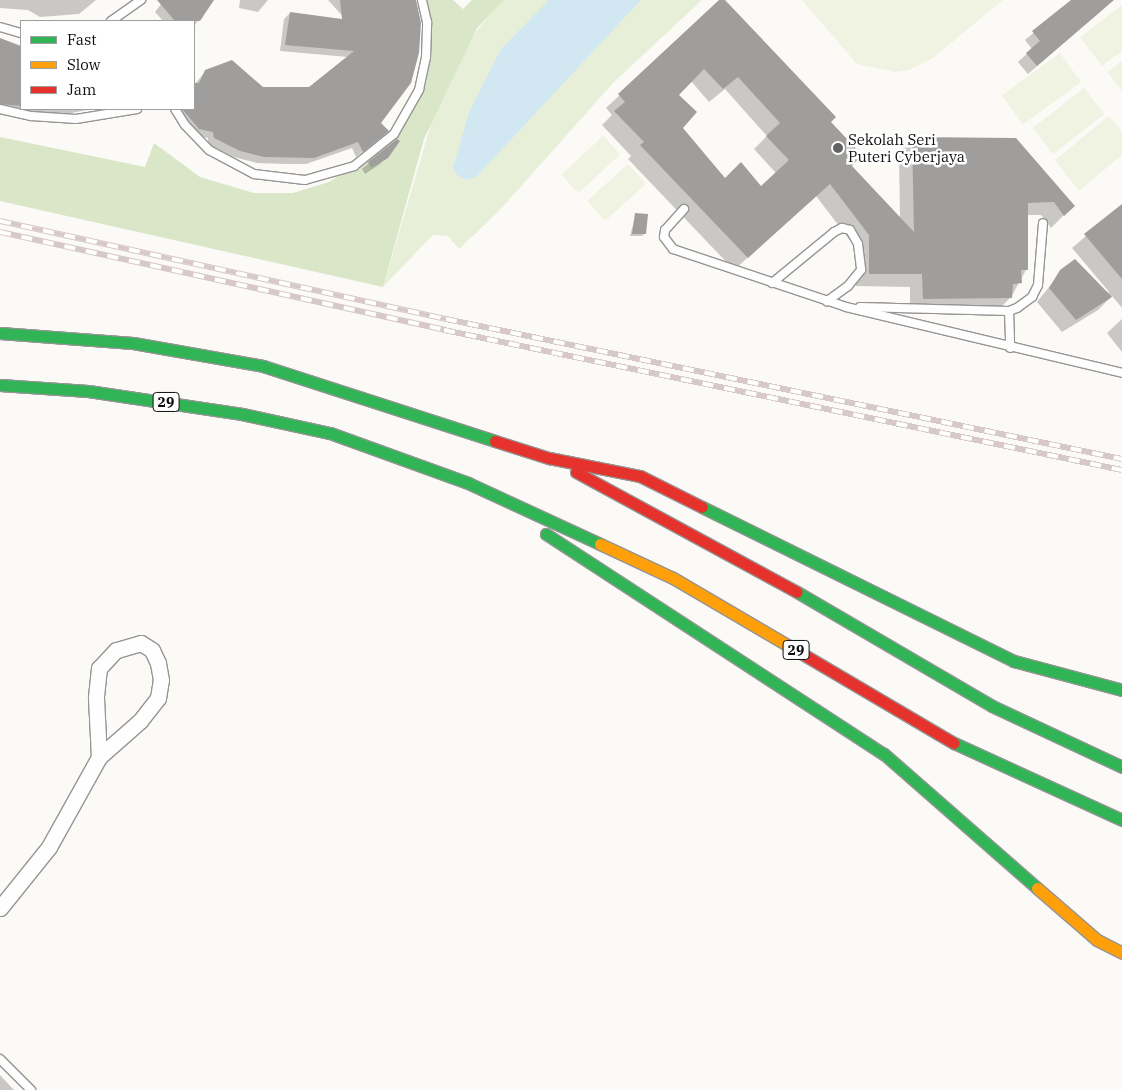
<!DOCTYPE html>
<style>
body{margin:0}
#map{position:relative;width:1122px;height:1090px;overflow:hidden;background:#fcfaf7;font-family:"IBM Plex Serif",serif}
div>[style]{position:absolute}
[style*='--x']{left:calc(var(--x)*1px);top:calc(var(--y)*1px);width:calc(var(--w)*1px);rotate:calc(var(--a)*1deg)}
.green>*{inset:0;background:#e7efd9}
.forest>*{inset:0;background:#d9e6c8}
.pitch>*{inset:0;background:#f0f3e2;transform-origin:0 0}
.water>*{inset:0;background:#d1e8f3}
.shadow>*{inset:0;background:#0003}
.building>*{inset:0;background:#a09e9c}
.roads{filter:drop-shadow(1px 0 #969594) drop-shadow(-1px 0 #969594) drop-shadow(0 1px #969594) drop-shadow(0 -1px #969594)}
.lane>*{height:8px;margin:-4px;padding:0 4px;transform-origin:4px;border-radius:4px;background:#fffefe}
.street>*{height:15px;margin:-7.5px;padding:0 7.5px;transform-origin:7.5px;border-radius:7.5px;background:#fffefe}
.fast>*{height:11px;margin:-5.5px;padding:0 5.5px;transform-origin:5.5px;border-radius:5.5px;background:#30b455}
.slow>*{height:11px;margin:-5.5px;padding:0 5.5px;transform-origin:5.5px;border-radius:5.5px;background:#ff9f0a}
.jam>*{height:11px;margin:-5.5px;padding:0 5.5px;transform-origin:5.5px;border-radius:5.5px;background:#e5322d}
.rail>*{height:5.5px;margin-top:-2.75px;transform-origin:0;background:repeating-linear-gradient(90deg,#fff 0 11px,#d7c8c9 0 22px);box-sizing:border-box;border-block:1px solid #d7c8c9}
.dots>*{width:14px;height:14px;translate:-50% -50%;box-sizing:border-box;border:2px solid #fff;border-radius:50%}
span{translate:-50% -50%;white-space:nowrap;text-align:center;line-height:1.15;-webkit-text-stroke:5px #fff;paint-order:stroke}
.shield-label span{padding:1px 4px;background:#fff;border:1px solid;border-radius:4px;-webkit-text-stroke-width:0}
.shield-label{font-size:14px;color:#101010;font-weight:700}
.poi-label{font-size:15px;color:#101010}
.left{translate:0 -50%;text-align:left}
.legend{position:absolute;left:20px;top:20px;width:175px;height:90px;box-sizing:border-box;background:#fff;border:1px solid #9f9f9f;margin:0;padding:6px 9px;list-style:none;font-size:15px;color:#101010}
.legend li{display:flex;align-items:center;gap:10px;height:25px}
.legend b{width:25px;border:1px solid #9f9f9f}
</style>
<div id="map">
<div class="green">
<div style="clip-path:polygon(502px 0,702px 0,614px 82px,497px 213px,459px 249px,448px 236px,433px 235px,383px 287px,439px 97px,472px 36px)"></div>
</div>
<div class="forest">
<div style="clip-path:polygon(424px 0,453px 0,463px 9px,472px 0,504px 0,477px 28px,424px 139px,383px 287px,0 201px,0 137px,145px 167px,154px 143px,200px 177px,254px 193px,293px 193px,329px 182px,376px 153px,410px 108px,422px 73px)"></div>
</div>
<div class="pitch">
<div style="clip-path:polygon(802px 0,1003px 0,933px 58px,909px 70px,895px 72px,857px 64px)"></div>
<div style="clip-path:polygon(1122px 5px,1122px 51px,1102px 66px,1080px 37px)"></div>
<div style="left:1060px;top:53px;width:36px;height:72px;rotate:54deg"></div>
<div style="clip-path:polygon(1122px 61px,1122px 91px,1107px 72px)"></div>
<div style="left:1084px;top:88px;width:33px;height:65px;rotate:52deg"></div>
<div style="clip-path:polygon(1109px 116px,1122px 132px,1122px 155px,1079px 191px,1055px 160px)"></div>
<div style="left:603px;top:136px;width:25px;height:57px;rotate:47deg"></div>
<div style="left:628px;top:164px;width:27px;height:55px;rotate:48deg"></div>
</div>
<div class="water">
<div style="clip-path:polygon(549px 0,641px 0,477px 176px,467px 180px,457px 175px,453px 168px,469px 112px,501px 49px)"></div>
</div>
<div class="shadow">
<div style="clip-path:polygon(0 0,96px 0,79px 14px,40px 17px,28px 10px,0 8px)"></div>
<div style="clip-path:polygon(164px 0,213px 0,194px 26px,194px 21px,163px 21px,155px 12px)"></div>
<div style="clip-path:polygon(240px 0,268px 0,258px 12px,239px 8px)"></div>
<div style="clip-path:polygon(328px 0,415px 0,379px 124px,381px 137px,356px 157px,352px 148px,306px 164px,288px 164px,257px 163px,234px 157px,208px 144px,208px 138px,193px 135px,174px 109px,194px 109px,194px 85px,206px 71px,262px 88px,309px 89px,348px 57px,280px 51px,284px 19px,290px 13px,347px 21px)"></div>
<div style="clip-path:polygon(evenodd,721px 0,830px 122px,850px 166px,900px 220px,899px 152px,912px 139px,1073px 206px,1051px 228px,1041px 215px,1026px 215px,1026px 270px,1011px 297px,998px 310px,910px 312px,910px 287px,856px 286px,856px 248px,816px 196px,734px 270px,628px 159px,631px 156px,602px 125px,612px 115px,606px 108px,721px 0,691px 81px,709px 102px,725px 89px,767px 136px,754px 149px,776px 173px,761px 188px,725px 179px,681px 128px,677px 95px,691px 81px)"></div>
<div style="clip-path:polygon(1073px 0,1104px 0,1100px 12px,1028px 74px,1018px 62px,1032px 49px,1025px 40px)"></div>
<div style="clip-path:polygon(0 40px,21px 47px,21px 109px,92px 109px,56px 116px,0 108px)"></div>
<div style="clip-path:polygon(387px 157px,380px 164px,365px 174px,362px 169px,369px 163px)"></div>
<div style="clip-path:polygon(1122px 205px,1122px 308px,1112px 296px,1098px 310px,1062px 332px,1037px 302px,1061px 272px,1110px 293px,1072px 248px)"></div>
<div style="clip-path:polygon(636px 214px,645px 233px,642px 236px,630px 236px)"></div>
<div style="clip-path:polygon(1122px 319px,1122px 352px,1107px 333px)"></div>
<div style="clip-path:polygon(0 1075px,14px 1090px,0 1090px)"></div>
</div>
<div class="building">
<div style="clip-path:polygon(157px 0,214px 0,200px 21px,175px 21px)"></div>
<div style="clip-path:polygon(340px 0,416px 0,421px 23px,419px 53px,411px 83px,381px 123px,389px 131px,363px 152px,358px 142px,314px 158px,264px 157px,240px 151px,214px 138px,213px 132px,199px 129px,182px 109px,194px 109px,194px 83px,199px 83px,205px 70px,232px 60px,263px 87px,309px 87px,354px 51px,285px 45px,290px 12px,342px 19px)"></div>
<div style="clip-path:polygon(evenodd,719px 0,725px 0,836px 117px,831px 122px,862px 155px,852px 166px,914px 232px,912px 137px,1016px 138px,1075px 206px,1064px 216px,1054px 202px,1028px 203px,1028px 270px,1021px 270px,1022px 283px,1013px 284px,1012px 298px,923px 299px,922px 274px,869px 274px,869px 235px,830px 184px,748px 258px,640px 145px,644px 142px,614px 111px,625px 102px,618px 94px,719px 0,704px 69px,723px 89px,738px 77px,780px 123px,766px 136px,789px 160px,761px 186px,741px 162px,725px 178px,683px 128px,697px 112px,679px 95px,704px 69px)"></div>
<div style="clip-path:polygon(1071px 0,1114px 0,1037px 66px,1026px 53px,1040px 41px,1032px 31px)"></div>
<div style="clip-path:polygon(0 38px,21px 46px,21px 106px,0 104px)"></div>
<div style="clip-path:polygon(397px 139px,400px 141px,388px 158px,371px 168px,368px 162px)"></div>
<div style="clip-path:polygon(1122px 204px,1122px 279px,1084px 234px)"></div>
<div style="clip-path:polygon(635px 213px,648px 214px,646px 234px,632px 234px)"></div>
<div style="clip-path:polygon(1075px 259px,1112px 297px,1076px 320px,1049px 288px,1060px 270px)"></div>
</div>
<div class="roads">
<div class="lane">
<div style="--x:111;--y:21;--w:37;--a:-35"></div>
<div style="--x:0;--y:27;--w:22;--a:16"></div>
<div style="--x:0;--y:109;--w:32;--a:13"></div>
<div style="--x:31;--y:116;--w:45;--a:3.8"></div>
<div style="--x:76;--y:119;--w:62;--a:-9.3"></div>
<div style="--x:175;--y:109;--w:19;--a:58"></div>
<div style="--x:185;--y:125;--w:35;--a:46"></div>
<div style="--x:209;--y:150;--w:51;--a:28.1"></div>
<div style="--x:254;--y:174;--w:51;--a:6.7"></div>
<div style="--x:305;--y:180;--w:51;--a:-15.9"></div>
<div style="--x:354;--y:166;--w:51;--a:-38.7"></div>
<div style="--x:394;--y:134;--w:51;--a:-60.4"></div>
<div style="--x:419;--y:90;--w:34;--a:-78"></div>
<div style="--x:426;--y:57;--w:35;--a:-88"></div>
<div style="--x:427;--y:22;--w:23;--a:-103"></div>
<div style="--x:684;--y:209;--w:28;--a:132"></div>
<div style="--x:665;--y:230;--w:7;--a:98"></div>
<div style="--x:664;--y:237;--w:15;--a:53"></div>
<div style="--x:673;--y:249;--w:182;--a:18.5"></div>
<div style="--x:846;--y:307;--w:284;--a:13.4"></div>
<div style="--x:772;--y:283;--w:80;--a:-39.4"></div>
<div style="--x:834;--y:232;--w:9;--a:-27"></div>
<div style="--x:842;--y:228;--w:8;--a:14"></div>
<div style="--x:850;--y:230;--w:16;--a:60"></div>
<div style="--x:858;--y:244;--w:26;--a:83"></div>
<div style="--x:861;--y:270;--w:21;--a:129"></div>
<div style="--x:848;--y:286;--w:26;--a:144"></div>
<div style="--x:860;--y:307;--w:149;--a:1.5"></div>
<div style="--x:1009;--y:311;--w:9;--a:-21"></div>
<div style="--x:1017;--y:308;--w:19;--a:-36"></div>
<div style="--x:1032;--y:297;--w:13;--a:-63"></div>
<div style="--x:1038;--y:285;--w:62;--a:-85.4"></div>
<div style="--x:1009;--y:311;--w:37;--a:88"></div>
<div style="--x:0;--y:1059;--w:44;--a:45"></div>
</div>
<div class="street">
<div style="--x:0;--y:908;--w:78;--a:-51.2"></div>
<div style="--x:49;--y:847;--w:103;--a:-60.9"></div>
<div style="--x:99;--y:757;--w:55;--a:-41.3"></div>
<div style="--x:140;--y:721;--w:29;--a:-52"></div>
<div style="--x:158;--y:698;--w:18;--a:-81"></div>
<div style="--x:161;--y:680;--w:17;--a:-100"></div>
<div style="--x:158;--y:663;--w:14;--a:-115"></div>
<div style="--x:152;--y:650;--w:13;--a:-148"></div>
<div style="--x:141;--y:643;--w:26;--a:164"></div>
<div style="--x:116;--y:650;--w:25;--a:133"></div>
<div style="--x:99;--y:668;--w:30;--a:96"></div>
<div style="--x:96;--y:698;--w:59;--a:87.1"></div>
</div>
<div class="fast">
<div style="--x:0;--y:333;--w:133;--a:4.3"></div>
<div style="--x:133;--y:343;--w:132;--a:10"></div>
<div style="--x:263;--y:366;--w:244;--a:17.9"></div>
<div style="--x:0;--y:385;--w:88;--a:3.9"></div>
<div style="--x:88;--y:391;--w:156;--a:8.5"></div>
<div style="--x:242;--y:414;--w:90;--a:12.2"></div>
<div style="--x:330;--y:433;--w:147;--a:19.9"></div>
<div style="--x:468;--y:483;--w:145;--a:24.8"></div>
<div style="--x:702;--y:507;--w:348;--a:26.3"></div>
<div style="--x:1014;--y:661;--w:112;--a:15"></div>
<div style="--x:546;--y:534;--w:403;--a:33.1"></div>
<div style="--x:884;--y:754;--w:203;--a:41.2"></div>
<div style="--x:797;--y:592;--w:226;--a:30.3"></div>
<div style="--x:992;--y:706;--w:144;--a:25.1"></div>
<div style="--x:954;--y:743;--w:185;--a:24.6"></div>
</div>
<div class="slow">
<div style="--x:600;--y:544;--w:81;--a:25"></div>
<div style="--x:673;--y:578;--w:134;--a:30.4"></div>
<div style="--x:1037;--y:888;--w:79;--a:40.9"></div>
<div style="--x:1097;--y:940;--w:28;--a:27"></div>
</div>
<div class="jam">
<div style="--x:495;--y:441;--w:57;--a:17.5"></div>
<div style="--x:549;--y:458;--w:93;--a:11.2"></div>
<div style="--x:640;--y:476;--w:69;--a:26.6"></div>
<div style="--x:576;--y:472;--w:251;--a:28.5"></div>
<div style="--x:789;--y:646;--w:191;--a:30.5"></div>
</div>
</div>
<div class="rail">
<div style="--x:0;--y:221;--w:457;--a:12.4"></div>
<div style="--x:446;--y:319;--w:690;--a:11.7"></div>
<div style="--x:0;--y:232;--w:455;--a:12.4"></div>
<div style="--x:444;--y:330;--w:692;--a:11.67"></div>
</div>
<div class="dots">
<div style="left:838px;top:148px;background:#636261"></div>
</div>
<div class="shield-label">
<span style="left:166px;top:402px">29</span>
<span style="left:796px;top:650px">29</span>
</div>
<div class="poi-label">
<span class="left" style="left:848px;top:148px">Sekolah Seri<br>Puteri Cyberjaya</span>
</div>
<ul class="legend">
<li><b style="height:6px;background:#30b455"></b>Fast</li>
<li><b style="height:6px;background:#ff9f0a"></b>Slow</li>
<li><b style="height:6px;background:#e5322d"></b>Jam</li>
</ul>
</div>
